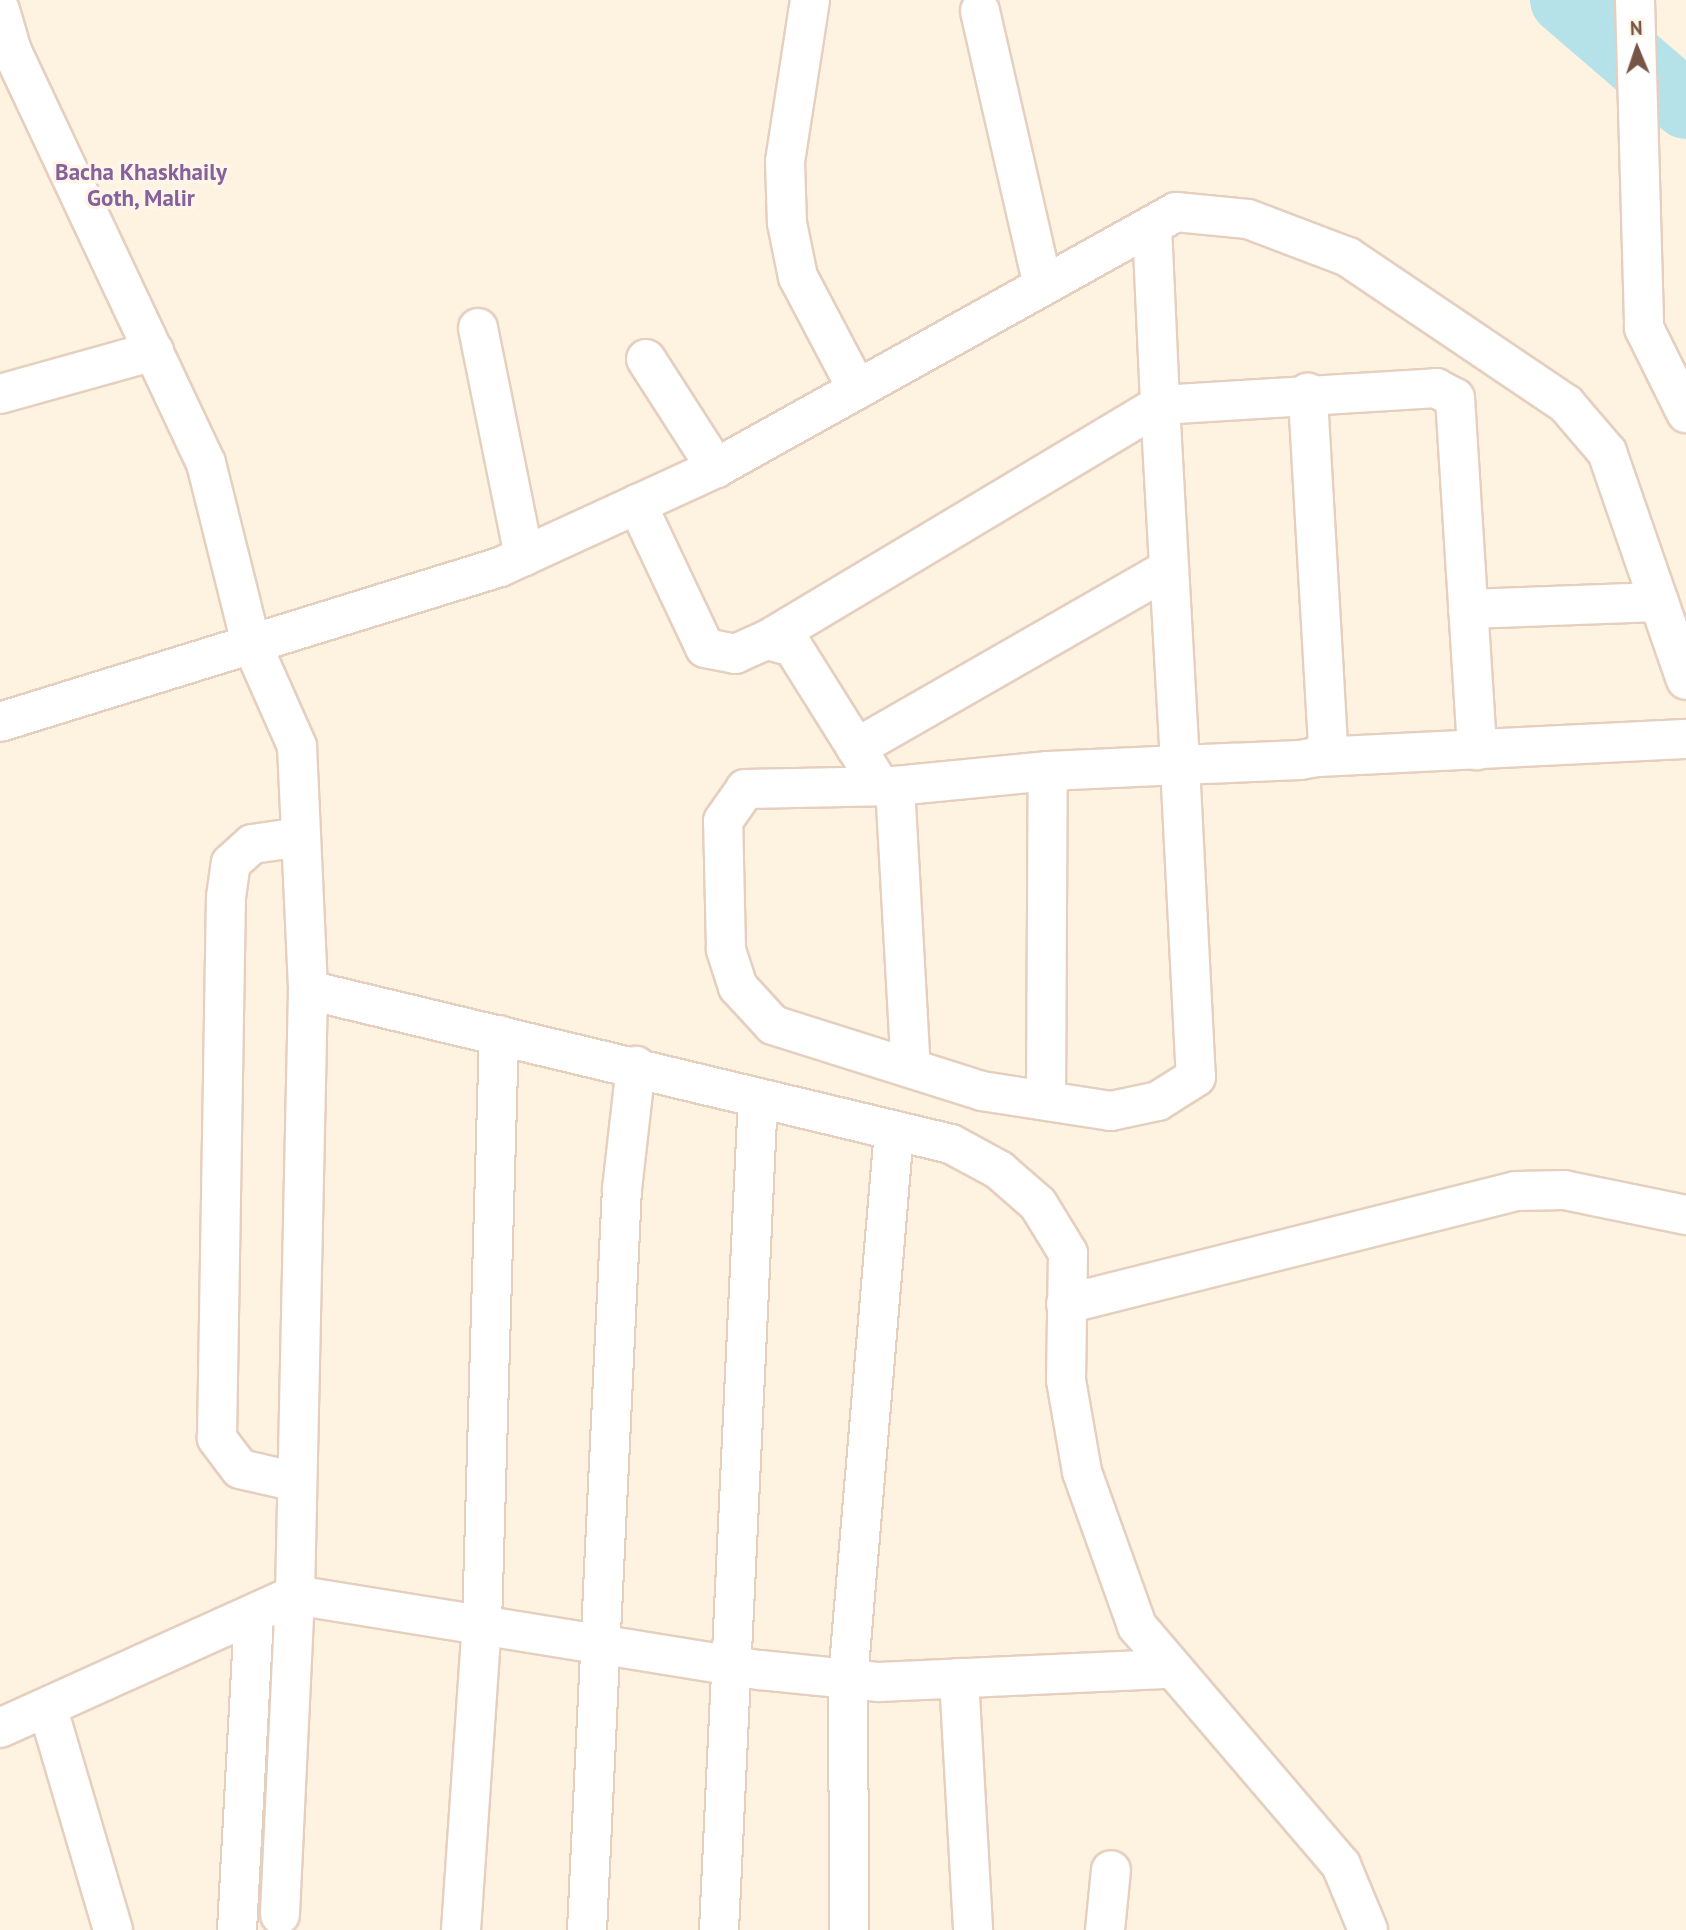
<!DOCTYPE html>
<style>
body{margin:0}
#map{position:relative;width:1686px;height:1930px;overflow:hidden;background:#fef2e1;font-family:"PT Sans",sans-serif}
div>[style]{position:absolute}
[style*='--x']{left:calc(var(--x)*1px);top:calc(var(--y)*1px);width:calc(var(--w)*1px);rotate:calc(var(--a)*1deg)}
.river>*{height:68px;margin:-34px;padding:0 34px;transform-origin:34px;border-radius:34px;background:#b5e2e8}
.roads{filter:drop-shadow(2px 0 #e5cfbf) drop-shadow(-2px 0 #e5cfbf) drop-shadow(0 2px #e5cfbf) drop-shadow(0 -2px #e5cfbf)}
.minor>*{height:38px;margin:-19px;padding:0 19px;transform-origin:19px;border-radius:19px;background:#fff}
span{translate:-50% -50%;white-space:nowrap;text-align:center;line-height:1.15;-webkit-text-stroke:7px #fff6e9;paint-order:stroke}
.neighbourhood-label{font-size:23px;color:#86619b;font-weight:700}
.north{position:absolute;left:1602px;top:14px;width:70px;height:70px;-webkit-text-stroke:5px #fff6e9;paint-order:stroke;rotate:358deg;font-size:19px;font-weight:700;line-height:28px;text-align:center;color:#775646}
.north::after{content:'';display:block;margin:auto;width:24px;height:32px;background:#775646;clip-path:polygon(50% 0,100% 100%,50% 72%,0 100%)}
</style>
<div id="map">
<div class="river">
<div style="--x:1564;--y:0;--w:161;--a:40.7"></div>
</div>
<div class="roads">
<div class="minor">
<div style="--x:810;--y:0;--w:163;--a:98.8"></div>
<div style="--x:785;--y:161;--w:62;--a:88.2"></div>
<div style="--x:787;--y:223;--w:55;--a:78.5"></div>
<div style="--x:798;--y:277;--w:127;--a:62.2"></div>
<div style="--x:1635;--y:0;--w:328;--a:88.4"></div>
<div style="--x:1644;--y:328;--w:95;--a:63.7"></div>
<div style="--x:0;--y:10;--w:43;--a:73.7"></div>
<div style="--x:12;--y:51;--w:455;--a:64.8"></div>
<div style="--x:206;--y:463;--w:182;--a:76"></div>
<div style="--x:250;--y:640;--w:116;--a:66.1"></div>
<div style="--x:297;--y:746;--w:244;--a:87.4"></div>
<div style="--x:308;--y:990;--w:605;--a:91.23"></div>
<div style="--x:295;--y:1595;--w:320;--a:92.7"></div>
<div style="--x:980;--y:11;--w:281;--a:77.1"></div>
<div style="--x:1152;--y:226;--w:179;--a:87.4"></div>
<div style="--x:1160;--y:405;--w:361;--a:86.8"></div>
<div style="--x:1180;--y:765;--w:312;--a:87.1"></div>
<div style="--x:1196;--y:1077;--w:45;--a:147.7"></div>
<div style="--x:1158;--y:1101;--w:48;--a:168"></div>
<div style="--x:1111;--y:1111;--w:131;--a:-171.2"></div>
<div style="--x:982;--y:1091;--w:219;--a:-162.5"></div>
<div style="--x:773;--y:1025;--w:52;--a:-132.6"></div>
<div style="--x:738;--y:987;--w:40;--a:-108"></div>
<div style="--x:726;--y:949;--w:128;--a:-91.3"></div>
<div style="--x:723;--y:821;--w:39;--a:-55"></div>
<div style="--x:745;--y:789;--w:150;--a:-1.1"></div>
<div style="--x:895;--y:786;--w:154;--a:-5.6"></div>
<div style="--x:1048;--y:771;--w:132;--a:-2.6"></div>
<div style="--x:1180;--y:765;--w:120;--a:-2.4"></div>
<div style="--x:1300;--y:760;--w:17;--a:-10"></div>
<div style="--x:1317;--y:757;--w:16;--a:-47"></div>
<div style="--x:1328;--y:745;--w:353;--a:-93.3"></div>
<div style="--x:478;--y:328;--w:233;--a:78.6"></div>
<div style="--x:646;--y:359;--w:130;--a:57.3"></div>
<div style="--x:0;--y:394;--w:160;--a:-15.6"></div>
<div style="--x:637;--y:504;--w:159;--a:64.7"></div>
<div style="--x:705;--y:648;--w:31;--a:11"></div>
<div style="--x:735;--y:654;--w:35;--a:-24"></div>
<div style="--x:767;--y:640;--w:27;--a:15"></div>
<div style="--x:793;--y:647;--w:162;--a:57.9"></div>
<div style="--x:1468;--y:609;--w:191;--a:-2.1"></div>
<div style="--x:767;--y:640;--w:458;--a:-30.9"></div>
<div style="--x:1160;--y:405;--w:277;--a:-3.5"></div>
<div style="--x:1436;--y:388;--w:21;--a:28"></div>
<div style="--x:1455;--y:398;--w:353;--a:86.4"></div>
<div style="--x:0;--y:722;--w:523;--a:-17.22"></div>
<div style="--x:500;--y:567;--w:238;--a:-24.6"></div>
<div style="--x:716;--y:468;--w:526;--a:-29.1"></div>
<div style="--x:1176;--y:212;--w:72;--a:5.6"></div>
<div style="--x:1248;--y:219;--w:107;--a:20.8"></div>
<div style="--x:1348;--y:257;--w:263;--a:34"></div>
<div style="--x:1566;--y:404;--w:63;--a:49.5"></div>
<div style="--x:1607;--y:452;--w:241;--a:70.9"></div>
<div style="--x:856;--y:748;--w:361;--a:-29.8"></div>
<div style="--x:1317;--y:757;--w:369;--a:-2.8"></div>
<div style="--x:895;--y:786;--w:282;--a:86.8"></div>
<div style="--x:308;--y:990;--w:661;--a:13.47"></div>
<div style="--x:951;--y:1144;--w:55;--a:28.4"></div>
<div style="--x:999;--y:1170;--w:52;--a:41.1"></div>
<div style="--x:1038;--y:1204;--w:57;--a:58.5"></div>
<div style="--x:1068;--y:1253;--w:127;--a:90.9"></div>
<div style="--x:1066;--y:1380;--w:93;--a:80.1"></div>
<div style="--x:1082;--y:1472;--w:164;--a:70.3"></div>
<div style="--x:1137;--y:1626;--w:314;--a:49.5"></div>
<div style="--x:1341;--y:1865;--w:70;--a:67.4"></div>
<div style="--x:1046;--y:1100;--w:329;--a:-89.7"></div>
<div style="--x:1066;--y:1304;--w:464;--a:-14.1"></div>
<div style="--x:1516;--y:1191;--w:48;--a:-1.2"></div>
<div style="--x:1564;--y:1190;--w:125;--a:11.6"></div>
<div style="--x:297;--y:1482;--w:58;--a:-167.2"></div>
<div style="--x:240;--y:1469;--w:39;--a:-127"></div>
<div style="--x:217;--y:1438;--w:541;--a:-89.05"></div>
<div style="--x:226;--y:897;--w:34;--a:-82"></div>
<div style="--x:231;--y:863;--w:28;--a:-42"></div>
<div style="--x:252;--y:844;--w:49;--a:-8.1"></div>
<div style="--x:959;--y:1678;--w:252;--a:86.8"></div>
<div style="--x:48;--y:1709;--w:230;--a:73.6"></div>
<div style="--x:0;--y:1728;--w:324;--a:-24.3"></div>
<div style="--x:295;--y:1595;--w:471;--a:9.2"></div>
<div style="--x:760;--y:1670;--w:120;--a:5.8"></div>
<div style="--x:879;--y:1682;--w:291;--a:-2.6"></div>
<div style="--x:237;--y:1930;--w:316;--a:-86.9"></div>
<div style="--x:461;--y:1930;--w:307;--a:-86.1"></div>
<div style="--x:482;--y:1624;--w:589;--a:-88.35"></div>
<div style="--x:587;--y:1930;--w:742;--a:-87.3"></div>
<div style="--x:622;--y:1189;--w:124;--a:-83.5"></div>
<div style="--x:719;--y:1930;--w:833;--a:-87.32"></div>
<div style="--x:849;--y:1930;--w:251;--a:-90.2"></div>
<div style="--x:848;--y:1679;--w:550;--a:-85.2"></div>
<div style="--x:1105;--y:1930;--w:60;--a:-84.3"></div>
</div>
</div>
<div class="neighbourhood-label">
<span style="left:141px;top:185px">Bacha Khaskhaily<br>Goth, Malir</span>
</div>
<div class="north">N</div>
</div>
